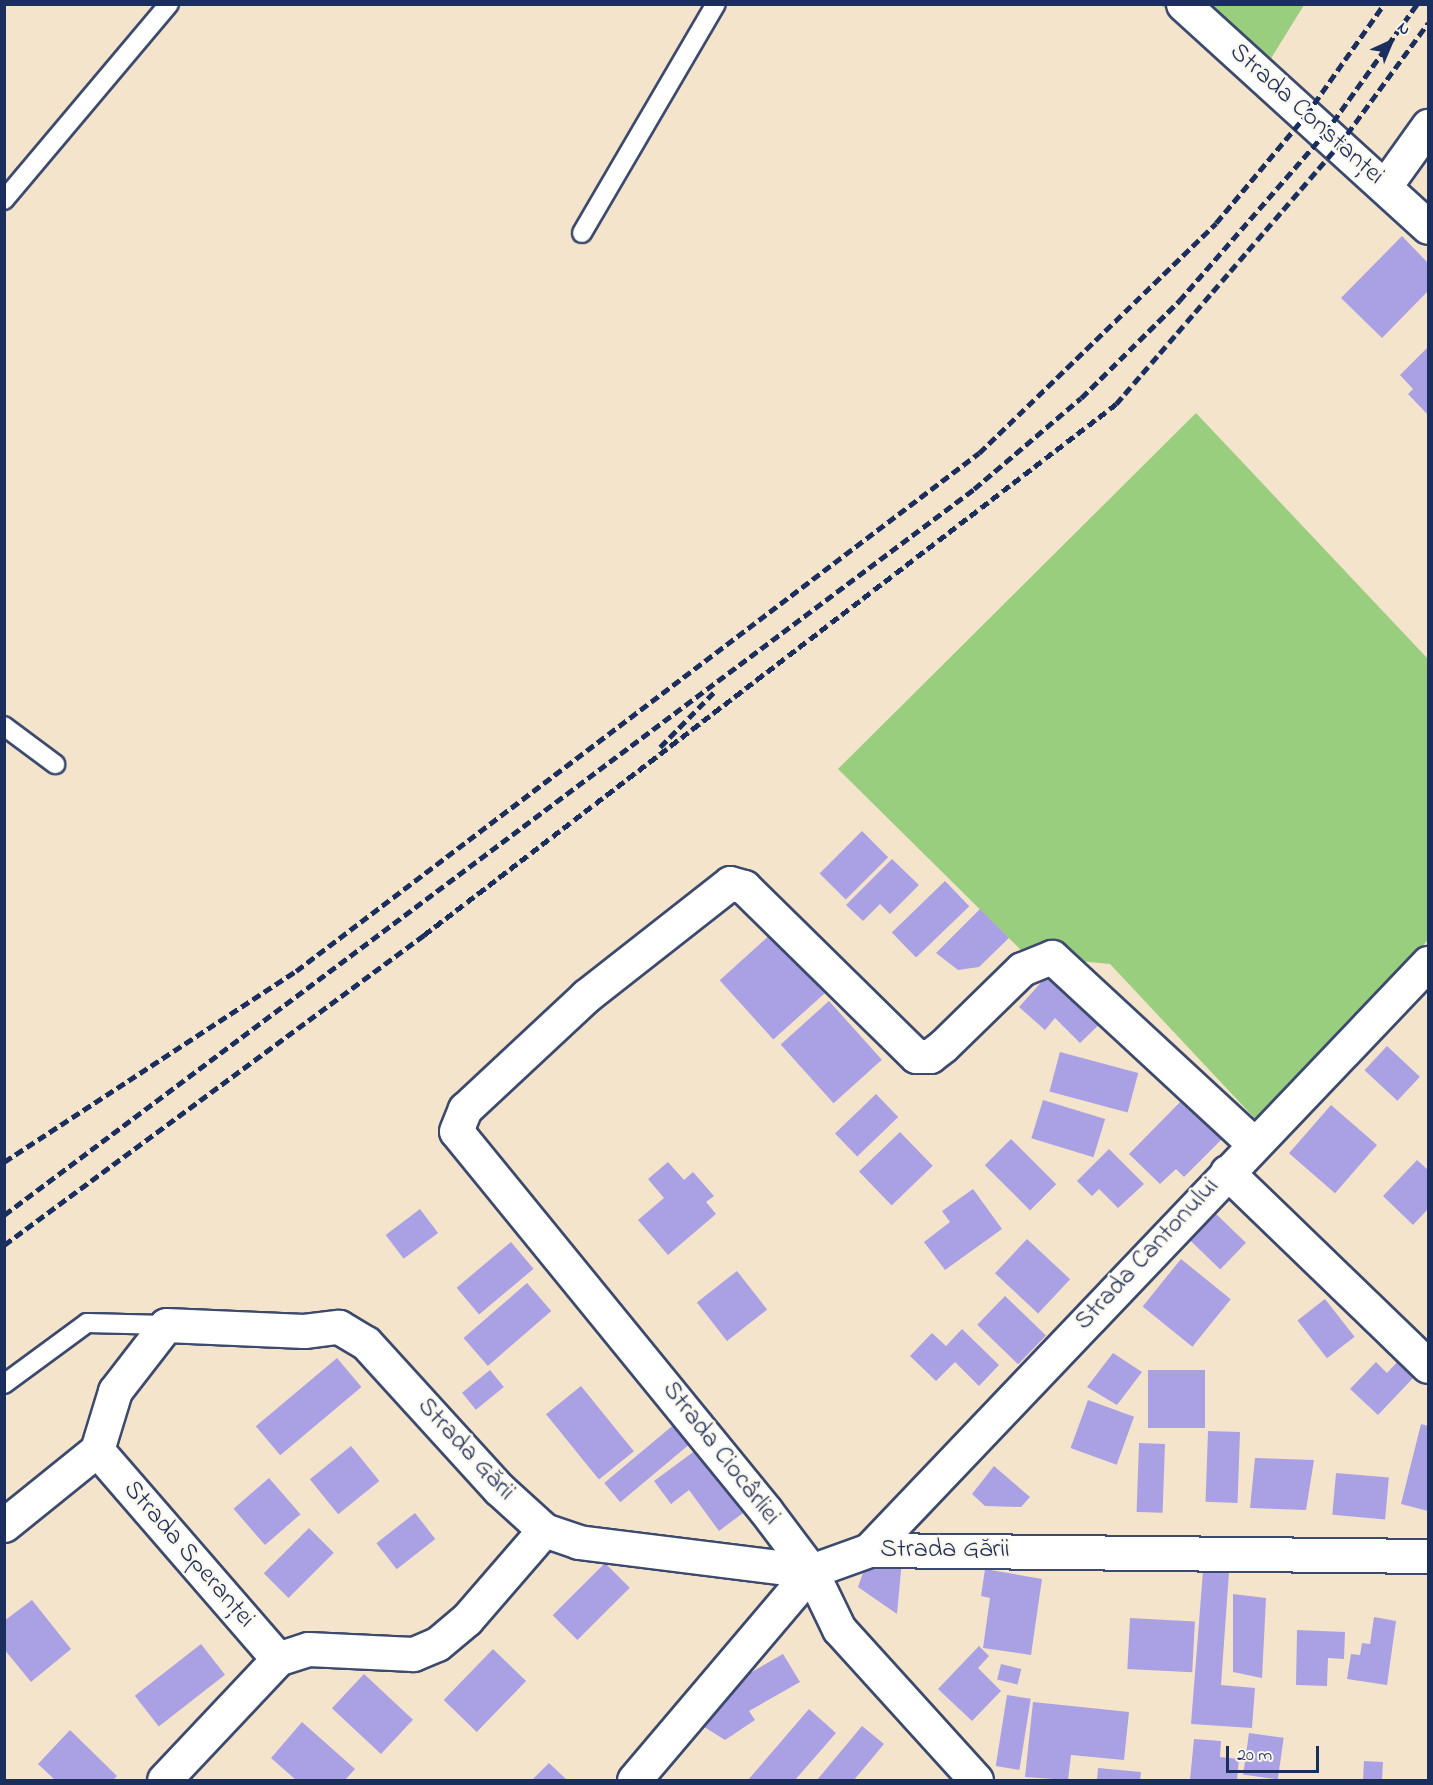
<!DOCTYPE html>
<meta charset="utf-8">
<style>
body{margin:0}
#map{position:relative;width:1433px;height:1785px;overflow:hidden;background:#f5e4cc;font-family:"Indie Flower",sans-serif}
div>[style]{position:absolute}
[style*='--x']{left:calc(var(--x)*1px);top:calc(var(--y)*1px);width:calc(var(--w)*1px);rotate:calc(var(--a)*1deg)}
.green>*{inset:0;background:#9ace7f}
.building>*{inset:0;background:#aaa1e4;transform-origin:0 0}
.roads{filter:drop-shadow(2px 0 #3c4a6e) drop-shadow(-2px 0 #3c4a6e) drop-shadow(0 2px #3c4a6e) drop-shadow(0 -2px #3c4a6e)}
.service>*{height:18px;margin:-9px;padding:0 9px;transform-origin:9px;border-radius:9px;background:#fff}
.minor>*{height:33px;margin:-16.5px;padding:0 16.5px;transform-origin:16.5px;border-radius:16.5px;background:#fff}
.tertiary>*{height:33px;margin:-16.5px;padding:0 16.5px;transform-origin:16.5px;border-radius:16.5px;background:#fff}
.rail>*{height:4.5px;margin-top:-2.25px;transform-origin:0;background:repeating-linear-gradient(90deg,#1b2f5e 0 9px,transparent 0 13.5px)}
span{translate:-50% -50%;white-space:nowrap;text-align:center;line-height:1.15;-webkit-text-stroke:4.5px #fbf7ec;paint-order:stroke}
.street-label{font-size:26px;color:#1b2f5e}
.frame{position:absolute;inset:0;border:6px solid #1b2f5e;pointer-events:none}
.north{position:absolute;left:1361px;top:12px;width:60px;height:60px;-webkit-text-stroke:4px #fbf7ec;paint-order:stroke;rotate:44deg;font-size:16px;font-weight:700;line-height:24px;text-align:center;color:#1b2f5e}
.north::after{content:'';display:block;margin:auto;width:21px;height:27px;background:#1b2f5e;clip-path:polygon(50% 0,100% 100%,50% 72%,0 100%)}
.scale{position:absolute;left:1226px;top:1746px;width:93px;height:27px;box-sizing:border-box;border:3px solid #1b2f5e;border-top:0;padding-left:8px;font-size:18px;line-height:21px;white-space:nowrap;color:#1b2f5e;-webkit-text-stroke:4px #fbf7ec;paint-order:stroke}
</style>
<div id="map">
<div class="green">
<div style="clip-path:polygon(1161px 5px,1304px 5px,1254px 86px)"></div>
<div style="clip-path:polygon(1196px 413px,1428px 659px,1428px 940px,1260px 1124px,1110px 964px,1027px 956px,838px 769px)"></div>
</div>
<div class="building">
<div style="clip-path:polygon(1402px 236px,1428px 263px,1428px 291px,1382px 338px,1341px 298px)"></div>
<div style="clip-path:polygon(1428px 347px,1428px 415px,1408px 394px,1413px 389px,1400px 375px)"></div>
<div style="left:862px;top:831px;width:37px;height:60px;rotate:45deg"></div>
<div style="clip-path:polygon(892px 859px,919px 885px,890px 914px,880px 904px,863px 921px,846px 905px)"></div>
<div style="left:945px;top:881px;width:35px;height:74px;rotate:46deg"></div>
<div style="clip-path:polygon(980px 909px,1009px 938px,979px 967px,958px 970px,936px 953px)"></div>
<div style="left:771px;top:934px;width:80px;height:69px;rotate:48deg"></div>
<div style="clip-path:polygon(1055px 967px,1106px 1018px,1080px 1043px,1055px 1018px,1045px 1030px,1019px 1007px)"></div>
<div style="left:829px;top:1001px;width:79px;height:65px;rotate:48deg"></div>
<div style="left:1387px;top:1046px;width:45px;height:33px;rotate:43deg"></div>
<div style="left:1060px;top:1052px;width:81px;height:41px;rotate:15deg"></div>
<div style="left:876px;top:1094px;width:32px;height:57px;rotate:46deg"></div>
<div style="clip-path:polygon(1184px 1098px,1223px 1138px,1184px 1177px,1176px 1169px,1160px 1184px,1129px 1154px)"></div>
<div style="left:1043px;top:1100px;width:65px;height:40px;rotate:17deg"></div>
<div style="left:1331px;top:1105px;width:61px;height:64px;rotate:41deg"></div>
<div style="left:900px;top:1132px;width:47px;height:57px;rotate:46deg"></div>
<div style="left:1011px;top:1139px;width:64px;height:37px;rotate:45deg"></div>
<div style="clip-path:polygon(1109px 1149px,1144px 1184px,1118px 1208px,1099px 1189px,1092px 1196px,1077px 1181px)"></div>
<div style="clip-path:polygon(1417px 1160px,1428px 1170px,1428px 1209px,1413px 1225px,1383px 1196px)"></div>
<div style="clip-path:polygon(668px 1162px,684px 1180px,693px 1172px,714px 1196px,706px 1202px,716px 1214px,668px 1255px,638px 1220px,664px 1198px,648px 1179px)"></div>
<div style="clip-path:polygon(973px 1189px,1002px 1229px,945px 1270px,924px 1242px,950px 1222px,942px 1211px)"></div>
<div style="left:420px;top:1209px;width:30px;height:43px;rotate:53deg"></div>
<div style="left:1215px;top:1213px;width:43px;height:37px;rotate:44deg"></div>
<div style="left:1027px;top:1239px;width:59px;height:47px;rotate:43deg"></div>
<div style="left:511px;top:1242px;width:35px;height:71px;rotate:50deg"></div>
<div style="left:1181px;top:1259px;width:64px;height:61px;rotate:39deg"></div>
<div style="left:737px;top:1271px;width:49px;height:51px;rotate:52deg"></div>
<div style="left:527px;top:1283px;width:37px;height:84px;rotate:49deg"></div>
<div style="left:1005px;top:1296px;width:57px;height:40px;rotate:44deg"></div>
<div style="left:1325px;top:1299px;width:48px;height:35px;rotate:52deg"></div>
<div style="clip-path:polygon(962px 1329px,999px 1365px,979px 1386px,955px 1362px,936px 1381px,910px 1356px,932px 1333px,946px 1346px)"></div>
<div style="clip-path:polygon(1113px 1353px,1142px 1372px,1117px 1405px,1087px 1387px)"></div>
<div style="left:337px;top:1358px;width:38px;height:106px;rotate:50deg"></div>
<div style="clip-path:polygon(1399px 1360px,1415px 1376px,1378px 1415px,1350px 1389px,1376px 1362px,1387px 1373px)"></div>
<div style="left:490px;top:1370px;width:22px;height:36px;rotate:51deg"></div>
<div style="left:1205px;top:1370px;width:58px;height:57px;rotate:90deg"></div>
<div style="left:581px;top:1386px;width:84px;height:45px;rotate:51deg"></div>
<div style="left:1088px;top:1400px;width:49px;height:51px;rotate:20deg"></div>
<div style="left:677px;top:1422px;width:25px;height:95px;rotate:50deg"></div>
<div style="clip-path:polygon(1421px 1424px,1428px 1426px,1428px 1511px,1401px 1504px)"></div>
<div style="left:1240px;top:1432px;width:71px;height:32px;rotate:92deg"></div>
<div style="left:1139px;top:1443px;width:26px;height:69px;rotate:2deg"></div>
<div style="left:351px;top:1446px;width:45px;height:53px;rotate:51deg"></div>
<div style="clip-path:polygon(696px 1450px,743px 1513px,719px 1531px,689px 1490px,671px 1504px,654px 1481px)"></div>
<div style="clip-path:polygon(1255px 1458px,1314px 1460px,1306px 1510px,1250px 1508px)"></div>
<div style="clip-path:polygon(994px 1466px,1030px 1497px,1021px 1507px,985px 1506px,972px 1494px)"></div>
<div style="left:1336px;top:1473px;width:53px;height:42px;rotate:5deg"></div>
<div style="left:269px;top:1478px;width:48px;height:47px;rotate:49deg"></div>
<div style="left:415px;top:1513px;width:33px;height:49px;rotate:52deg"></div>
<div style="left:309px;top:1528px;width:35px;height:64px;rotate:45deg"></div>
<div style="clip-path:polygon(881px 1559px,902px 1560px,897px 1614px,858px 1587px,864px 1570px)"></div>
<div style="left:605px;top:1563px;width:35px;height:74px;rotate:45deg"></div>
<div style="clip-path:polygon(985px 1569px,1042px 1579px,1031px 1655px,983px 1648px,990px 1598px,981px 1596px)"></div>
<div style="clip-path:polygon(1203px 1571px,1229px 1572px,1221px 1685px,1255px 1688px,1252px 1728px,1191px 1724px)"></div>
<div style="clip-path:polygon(1233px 1594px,1266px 1598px,1262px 1678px,1233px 1672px)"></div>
<div style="clip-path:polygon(32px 1600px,71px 1649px,31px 1682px,4px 1649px,4px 1621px)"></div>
<div style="clip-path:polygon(1374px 1617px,1396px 1621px,1387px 1685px,1347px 1679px,1351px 1654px,1360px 1655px,1362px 1643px,1370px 1644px)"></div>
<div style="left:1130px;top:1618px;width:65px;height:51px;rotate:3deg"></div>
<div style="clip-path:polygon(1297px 1630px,1345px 1632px,1344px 1659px,1328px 1658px,1327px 1686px,1296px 1685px)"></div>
<div style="left:201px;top:1644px;width:39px;height:84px;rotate:52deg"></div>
<div style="clip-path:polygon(979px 1646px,989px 1656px,978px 1668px,1001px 1691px,972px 1721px,938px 1689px)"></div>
<div style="left:493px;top:1649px;width:46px;height:71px;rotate:44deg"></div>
<div style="clip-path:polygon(783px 1654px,800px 1682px,749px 1711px,755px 1720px,725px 1740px,693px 1720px,717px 1692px)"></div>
<div style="left:1001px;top:1664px;width:21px;height:16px;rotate:14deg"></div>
<div style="left:364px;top:1674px;width:67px;height:47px;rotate:43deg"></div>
<div style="left:1007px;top:1695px;width:24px;height:72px;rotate:9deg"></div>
<div style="clip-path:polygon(1033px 1702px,1129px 1712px,1124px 1760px,1071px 1755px,1068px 1780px,1025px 1777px)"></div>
<div style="clip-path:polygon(809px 1709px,836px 1733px,795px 1780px,748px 1780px)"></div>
<div style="clip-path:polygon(302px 1722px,355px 1769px,345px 1780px,296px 1780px,271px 1758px)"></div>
<div style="clip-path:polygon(862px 1726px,884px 1744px,854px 1780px,817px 1780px)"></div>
<div style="clip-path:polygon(70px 1730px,117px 1776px,113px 1780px,55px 1780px,38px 1764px)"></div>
<div style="left:1249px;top:1733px;width:35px;height:42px;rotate:8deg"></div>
<div style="clip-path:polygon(1194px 1739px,1221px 1741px,1220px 1757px,1239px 1759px,1237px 1780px,1190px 1780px)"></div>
<div style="left:1364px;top:1761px;width:19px;height:19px;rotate:3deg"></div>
<div style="clip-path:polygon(549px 1763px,567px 1780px,532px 1780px)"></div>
<div style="clip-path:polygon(1098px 1768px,1141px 1772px,1140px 1780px,1097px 1780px)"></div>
</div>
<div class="roads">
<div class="service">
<div style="--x:4;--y:200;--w:256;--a:-49.9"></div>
<div style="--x:582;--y:233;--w:265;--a:-59.7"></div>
<div style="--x:4;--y:726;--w:64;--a:36.7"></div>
<div style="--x:4;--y:1384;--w:103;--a:-36.3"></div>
<div style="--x:87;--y:1323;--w:79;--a:1.5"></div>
</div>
<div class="minor">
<div style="--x:1385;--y:186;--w:74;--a:-54.4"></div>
<div style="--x:1227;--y:1172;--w:279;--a:44"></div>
<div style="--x:97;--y:1450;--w:276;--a:49.1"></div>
<div style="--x:4;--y:1525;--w:119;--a:-38.9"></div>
<div style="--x:97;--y:1450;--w:62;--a:-73"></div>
<div style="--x:115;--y:1391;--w:83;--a:-52.3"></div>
<div style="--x:166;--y:1325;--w:138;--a:2.5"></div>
<div style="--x:304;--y:1331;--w:35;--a:-7"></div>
<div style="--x:339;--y:1327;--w:31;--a:31"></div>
<div style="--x:366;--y:1343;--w:197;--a:47.7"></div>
<div style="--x:499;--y:1489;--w:61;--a:42.3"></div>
<div style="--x:544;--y:1530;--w:118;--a:130.9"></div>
<div style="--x:467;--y:1619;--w:39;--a:140"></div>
<div style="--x:437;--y:1644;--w:26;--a:157"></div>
<div style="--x:413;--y:1654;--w:105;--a:-177.3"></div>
<div style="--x:308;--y:1649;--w:32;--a:162"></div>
<div style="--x:278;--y:1659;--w:166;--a:133.3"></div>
<div style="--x:869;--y:1550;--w:811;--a:-46.4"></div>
<div style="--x:634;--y:1780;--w:274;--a:-49.7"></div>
<div style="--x:976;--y:1780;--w:204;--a:-132.2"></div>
<div style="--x:839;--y:1629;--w:64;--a:-115.8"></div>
<div style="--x:811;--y:1571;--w:75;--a:-126.9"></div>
<div style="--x:766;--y:1511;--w:490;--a:-129.2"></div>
<div style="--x:456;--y:1131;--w:24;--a:-68"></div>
<div style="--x:465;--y:1109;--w:166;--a:-43"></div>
<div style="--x:586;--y:996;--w:183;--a:-38.1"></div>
<div style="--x:730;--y:883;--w:15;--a:16"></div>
<div style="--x:744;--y:887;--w:241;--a:44.5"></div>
<div style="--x:916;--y:1056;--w:14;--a:0"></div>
<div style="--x:930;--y:1056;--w:16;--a:-38"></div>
<div style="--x:943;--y:1046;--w:110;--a:-44.3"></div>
<div style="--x:1022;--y:969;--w:32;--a:-22"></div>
<div style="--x:1052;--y:957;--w:274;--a:42.8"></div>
</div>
<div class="tertiary">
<div style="--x:1183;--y:4;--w:331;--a:42.3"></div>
<div style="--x:544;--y:1530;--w:36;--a:19"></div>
<div style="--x:578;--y:1542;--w:235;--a:7.1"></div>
<div style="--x:811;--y:1571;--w:62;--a:-19.9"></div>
<div style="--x:869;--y:1550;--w:559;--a:0.61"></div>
</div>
</div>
<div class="rail">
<div style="--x:660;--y:747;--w:78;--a:-45.5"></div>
<div style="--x:4;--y:1162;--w:349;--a:-33.2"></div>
<div style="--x:296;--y:971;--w:857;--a:-37.18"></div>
<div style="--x:979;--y:453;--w:330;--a:-44.1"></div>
<div style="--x:1216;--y:223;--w:141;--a:-50.2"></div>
<div style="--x:1306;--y:115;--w:136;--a:-54.9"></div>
<div style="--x:4;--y:1215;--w:1212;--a:-36.81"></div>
<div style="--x:974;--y:489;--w:140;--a:-40.4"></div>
<div style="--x:1081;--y:398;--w:138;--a:-44.7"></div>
<div style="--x:1179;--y:301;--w:223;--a:-49"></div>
<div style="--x:1325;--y:133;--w:158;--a:-54.5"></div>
<div style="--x:4;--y:1245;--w:522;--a:-36.43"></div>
<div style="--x:424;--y:935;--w:872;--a:-37.5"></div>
<div style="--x:1116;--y:404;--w:342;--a:-49.3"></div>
<div style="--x:1339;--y:145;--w:151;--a:-53.9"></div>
</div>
<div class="street-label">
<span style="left:1306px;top:115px;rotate:42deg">Strada Constanței</span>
<span style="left:1148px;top:1255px;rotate:-47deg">Strada Cantonului</span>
<span style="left:465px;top:1450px;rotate:47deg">Strada Gării</span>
<span style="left:720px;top:1454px;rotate:52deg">Strada Ciocârliei</span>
<span style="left:945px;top:1551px">Strada Gării</span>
<span style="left:188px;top:1555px;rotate:49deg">Strada Speranței</span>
</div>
<div class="frame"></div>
<div class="north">N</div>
<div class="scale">20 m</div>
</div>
